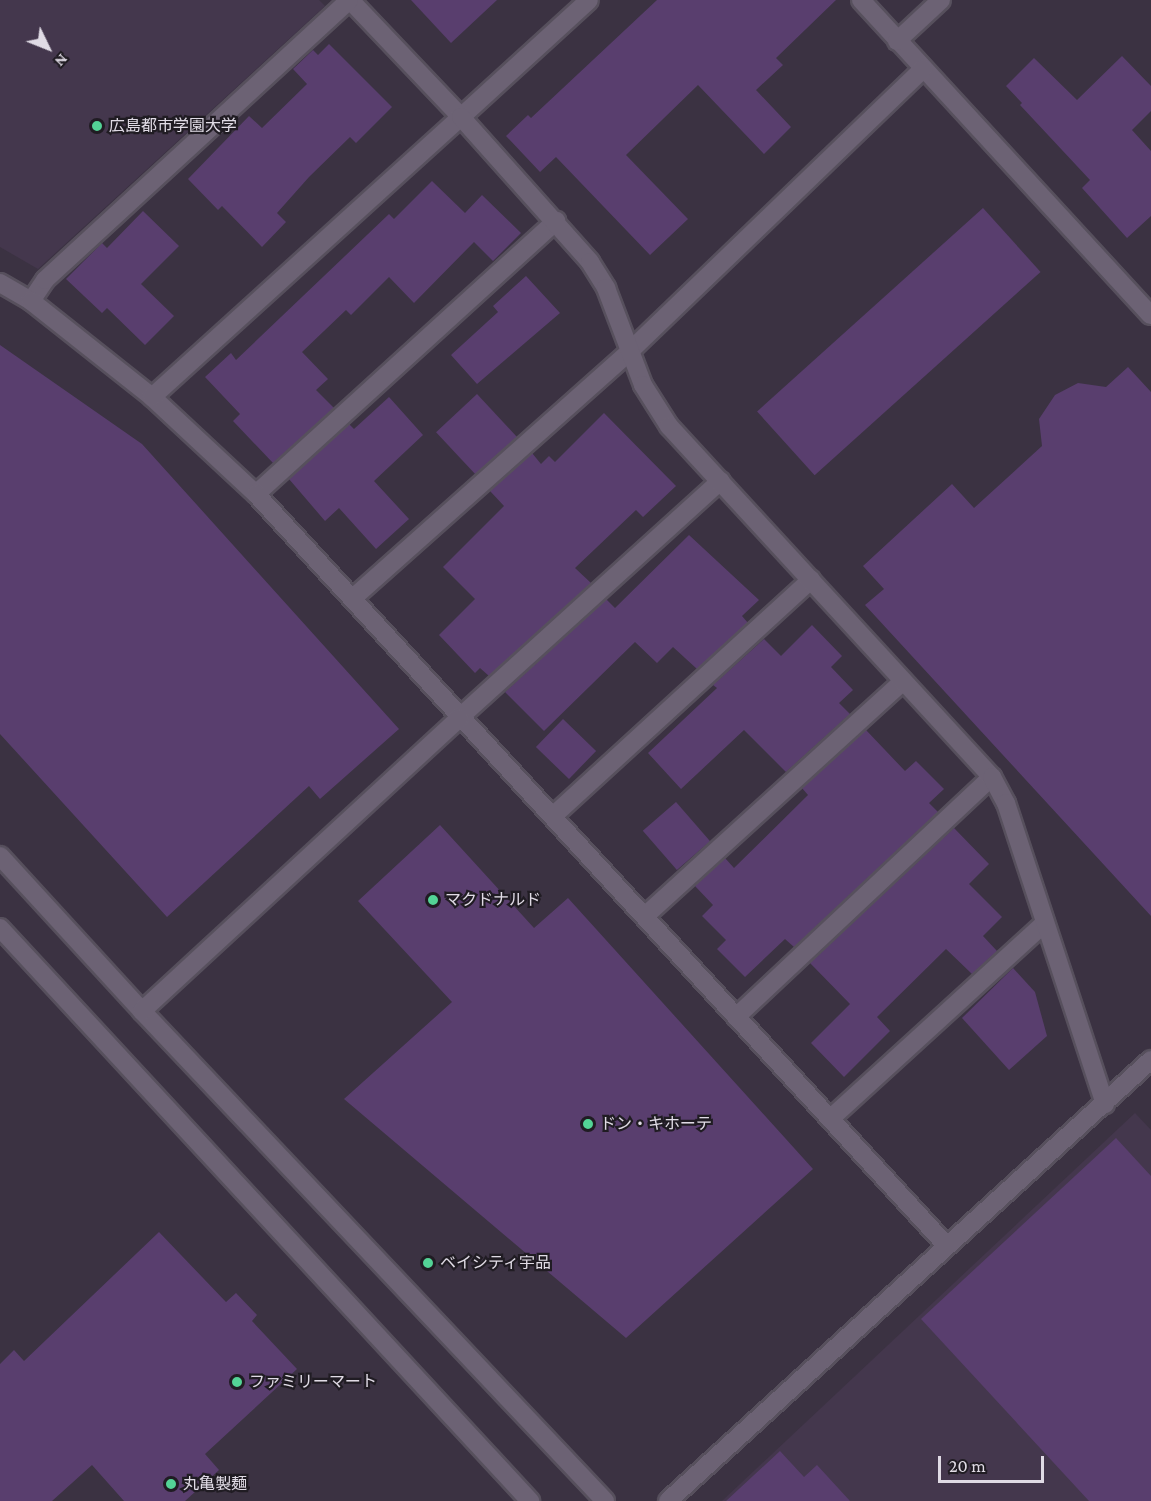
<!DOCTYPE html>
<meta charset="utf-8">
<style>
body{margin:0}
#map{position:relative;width:1151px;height:1501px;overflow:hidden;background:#3b3242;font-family:"Crimson Pro","Noto Sans JP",serif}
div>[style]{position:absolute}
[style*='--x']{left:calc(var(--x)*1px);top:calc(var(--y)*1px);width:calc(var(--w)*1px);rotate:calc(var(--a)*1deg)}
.built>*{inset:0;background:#44374d}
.building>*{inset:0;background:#593e6e;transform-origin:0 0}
.roads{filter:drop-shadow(2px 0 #57505d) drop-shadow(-2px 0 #57505d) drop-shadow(0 2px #57505d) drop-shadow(0 -2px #57505d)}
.minor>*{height:18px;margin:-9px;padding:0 9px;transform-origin:9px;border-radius:9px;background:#6c6274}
.tertiary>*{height:18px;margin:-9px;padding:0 9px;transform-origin:9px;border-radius:9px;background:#6c6274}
.dots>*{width:16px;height:16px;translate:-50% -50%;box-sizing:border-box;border:3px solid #201c23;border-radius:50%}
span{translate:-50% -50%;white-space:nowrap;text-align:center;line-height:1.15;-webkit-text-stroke:4.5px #201c23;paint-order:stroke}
.poi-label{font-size:16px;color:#e0dbe5}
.left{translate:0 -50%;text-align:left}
.north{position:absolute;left:18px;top:18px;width:60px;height:60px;-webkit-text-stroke:4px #201c23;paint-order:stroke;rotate:133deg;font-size:16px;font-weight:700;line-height:24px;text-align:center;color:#e0dbe5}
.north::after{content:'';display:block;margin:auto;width:21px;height:27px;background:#e0dbe5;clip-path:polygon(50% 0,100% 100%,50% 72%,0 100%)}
.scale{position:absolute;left:938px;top:1456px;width:106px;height:27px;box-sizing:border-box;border:3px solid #e0dbe5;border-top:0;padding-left:8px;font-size:18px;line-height:21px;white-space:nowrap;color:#e0dbe5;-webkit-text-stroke:4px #201c23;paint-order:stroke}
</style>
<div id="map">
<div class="built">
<div style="clip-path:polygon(0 0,319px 0,325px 6px,38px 269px,0 247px)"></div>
<div style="clip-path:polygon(1135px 1113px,1151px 1130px,1151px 1501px,722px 1501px)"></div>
</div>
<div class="building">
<div style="clip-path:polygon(411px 0,497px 0,451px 43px)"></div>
<div style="clip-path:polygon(657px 0,836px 0,776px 58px,783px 65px,756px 90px,791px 127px,764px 154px,698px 85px,626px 155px,688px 219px,650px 255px,556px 157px,540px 172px,506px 136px,528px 115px,531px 118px)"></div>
<div style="clip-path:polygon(329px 44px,392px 107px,356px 143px,350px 137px,309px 177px,277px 213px,286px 222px,262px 247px,222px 206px,218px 210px,188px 179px,249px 116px,262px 128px,307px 84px,293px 69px,313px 50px,318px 55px)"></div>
<div style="clip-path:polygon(1122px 56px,1151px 86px,1151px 111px,1132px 130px,1151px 151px,1151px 216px,1127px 238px,1082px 188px,1090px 180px,1020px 105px,1022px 103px,1006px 86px,1034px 58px,1077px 100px)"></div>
<div style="clip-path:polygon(432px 181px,465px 213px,482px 195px,521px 233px,493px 261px,474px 242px,414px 303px,389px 277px,351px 315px,346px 310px,302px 352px,328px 379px,316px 390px,334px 408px,273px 463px,233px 421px,240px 414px,205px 377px,231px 353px,236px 360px,389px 214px,394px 219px)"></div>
<div style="left:983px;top:208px;width:86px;height:304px;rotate:48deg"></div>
<div style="clip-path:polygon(143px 211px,179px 246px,141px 284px,174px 316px,145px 345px,107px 308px,102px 313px,66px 279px,102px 243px,107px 248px)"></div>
<div style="clip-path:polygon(526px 276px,560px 313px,477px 384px,451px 355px,498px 312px,493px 306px)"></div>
<div style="clip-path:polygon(0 345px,142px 444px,399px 729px,320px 799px,309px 786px,167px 917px,0 734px)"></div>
<div style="clip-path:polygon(1128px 367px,1151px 392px,1151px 916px,865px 605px,884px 589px,863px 566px,952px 484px,974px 508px,1042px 446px,1039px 419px,1055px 395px,1078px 383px,1106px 387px)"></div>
<div style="left:477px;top:394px;width:59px;height:56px;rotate:47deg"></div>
<div style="clip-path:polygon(389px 397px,423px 435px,374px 481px,409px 519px,376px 549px,339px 508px,325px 521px,289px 479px,349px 424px,354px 429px)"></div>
<div style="clip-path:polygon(604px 413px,676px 486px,643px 517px,636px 510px,575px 568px,591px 583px,489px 676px,480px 668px,475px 673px,439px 635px,475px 599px,443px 567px,504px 506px,490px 491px,532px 453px,541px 464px,549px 456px,555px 462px)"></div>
<div style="clip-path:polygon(689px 535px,759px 600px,742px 616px,748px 623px,697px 669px,673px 647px,657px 663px,635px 642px,544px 731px,505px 692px,606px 599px,615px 608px)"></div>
<div style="clip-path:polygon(812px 625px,842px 656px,831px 667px,853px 690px,839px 703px,850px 714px,786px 772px,744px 730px,681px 789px,648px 753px,717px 688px,713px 685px,764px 639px,781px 656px)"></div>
<div style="left:563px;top:719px;width:46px;height:39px;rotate:44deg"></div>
<div style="clip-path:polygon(866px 730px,905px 771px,916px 761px,944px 789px,929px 803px,938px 812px,794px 947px,785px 939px,745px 977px,717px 949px,726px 940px,702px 916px,713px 905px,695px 886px,725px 858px,734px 868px,808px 795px,802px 788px)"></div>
<div style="left:676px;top:802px;width:52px;height:44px;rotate:49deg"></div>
<div style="clip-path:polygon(440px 825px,534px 928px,568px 898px,813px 1169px,626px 1338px,344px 1099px,452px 1002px,358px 901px)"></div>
<div style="clip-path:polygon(954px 828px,989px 864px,969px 884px,1002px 917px,983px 936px,997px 951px,972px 974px,946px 949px,877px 1017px,890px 1031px,844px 1077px,811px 1043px,850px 1004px,810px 963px)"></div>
<div style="clip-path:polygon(1013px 968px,1035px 992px,1047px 1036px,1009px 1070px,962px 1018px)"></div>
<div style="clip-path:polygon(1116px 1138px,1151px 1176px,1151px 1501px,1089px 1501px,921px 1319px)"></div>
<div style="clip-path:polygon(159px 1232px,226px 1302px,236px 1293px,257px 1315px,252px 1321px,297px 1369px,205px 1454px,219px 1470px,185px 1501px,124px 1501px,92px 1465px,52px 1501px,0 1501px,0 1364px,14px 1350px,24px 1361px)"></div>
<div style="clip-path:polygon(780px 1451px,804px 1477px,817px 1465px,850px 1501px,726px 1501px)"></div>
</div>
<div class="roads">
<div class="minor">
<div style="--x:350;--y:0;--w:161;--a:46.5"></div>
<div style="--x:461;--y:117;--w:173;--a:-42.4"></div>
<div style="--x:861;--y:0;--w:428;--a:47.4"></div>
<div style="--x:897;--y:41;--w:60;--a:-43"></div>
<div style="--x:31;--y:301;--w:25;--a:-56"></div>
<div style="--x:45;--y:280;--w:413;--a:-42.6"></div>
<div style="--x:256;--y:494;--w:406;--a:-42.3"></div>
<div style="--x:353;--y:598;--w:371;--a:-41.7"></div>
<div style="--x:630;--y:351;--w:407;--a:-43.9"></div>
<div style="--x:459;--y:718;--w:353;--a:-42.2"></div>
<div style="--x:553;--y:816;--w:350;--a:-42.5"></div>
<div style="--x:645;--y:916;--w:349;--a:-42.3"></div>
<div style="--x:736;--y:1017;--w:351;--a:-43.2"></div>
<div style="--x:830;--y:1119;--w:291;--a:-42.4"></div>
</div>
<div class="tertiary">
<div style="--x:0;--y:283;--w:36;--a:30"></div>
<div style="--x:31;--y:301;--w:154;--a:38.4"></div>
<div style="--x:152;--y:397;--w:142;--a:43"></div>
<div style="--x:256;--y:494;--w:1020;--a:47.42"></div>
<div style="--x:152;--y:397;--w:417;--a:-42.2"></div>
<div style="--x:461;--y:117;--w:194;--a:48.3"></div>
<div style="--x:590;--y:262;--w:31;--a:58"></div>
<div style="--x:606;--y:288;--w:104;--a:69.1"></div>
<div style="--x:643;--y:385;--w:49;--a:57.6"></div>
<div style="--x:669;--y:426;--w:477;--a:47.4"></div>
<div style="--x:992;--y:777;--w:30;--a:62"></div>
<div style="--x:1006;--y:803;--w:317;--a:71.8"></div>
<div style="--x:0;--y:856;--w:210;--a:47.5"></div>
<div style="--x:142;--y:1011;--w:674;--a:46.62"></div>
<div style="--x:0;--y:928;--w:781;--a:47.23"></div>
<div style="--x:142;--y:1011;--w:432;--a:-42.7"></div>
<div style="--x:668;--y:1501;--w:654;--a:-42.4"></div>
</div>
</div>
<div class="dots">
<div style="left:97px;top:126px;background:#53d396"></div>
<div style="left:433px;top:900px;background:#53d396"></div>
<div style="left:588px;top:1124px;background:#53d396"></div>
<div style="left:428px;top:1263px;background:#53d396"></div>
<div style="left:237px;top:1382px;background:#53d396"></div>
<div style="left:171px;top:1484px;background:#53d396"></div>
</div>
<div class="poi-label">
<span class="left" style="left:109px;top:126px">広島都市学園大学</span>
<span class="left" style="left:445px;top:900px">マクドナルド</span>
<span class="left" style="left:600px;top:1124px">ドン・キホーテ</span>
<span class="left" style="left:440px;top:1263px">ベイシティ宇品</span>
<span class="left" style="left:249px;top:1382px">ファミリーマート</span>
<span class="left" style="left:183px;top:1484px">丸亀製麺</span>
</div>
<div class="north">N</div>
<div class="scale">20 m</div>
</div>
